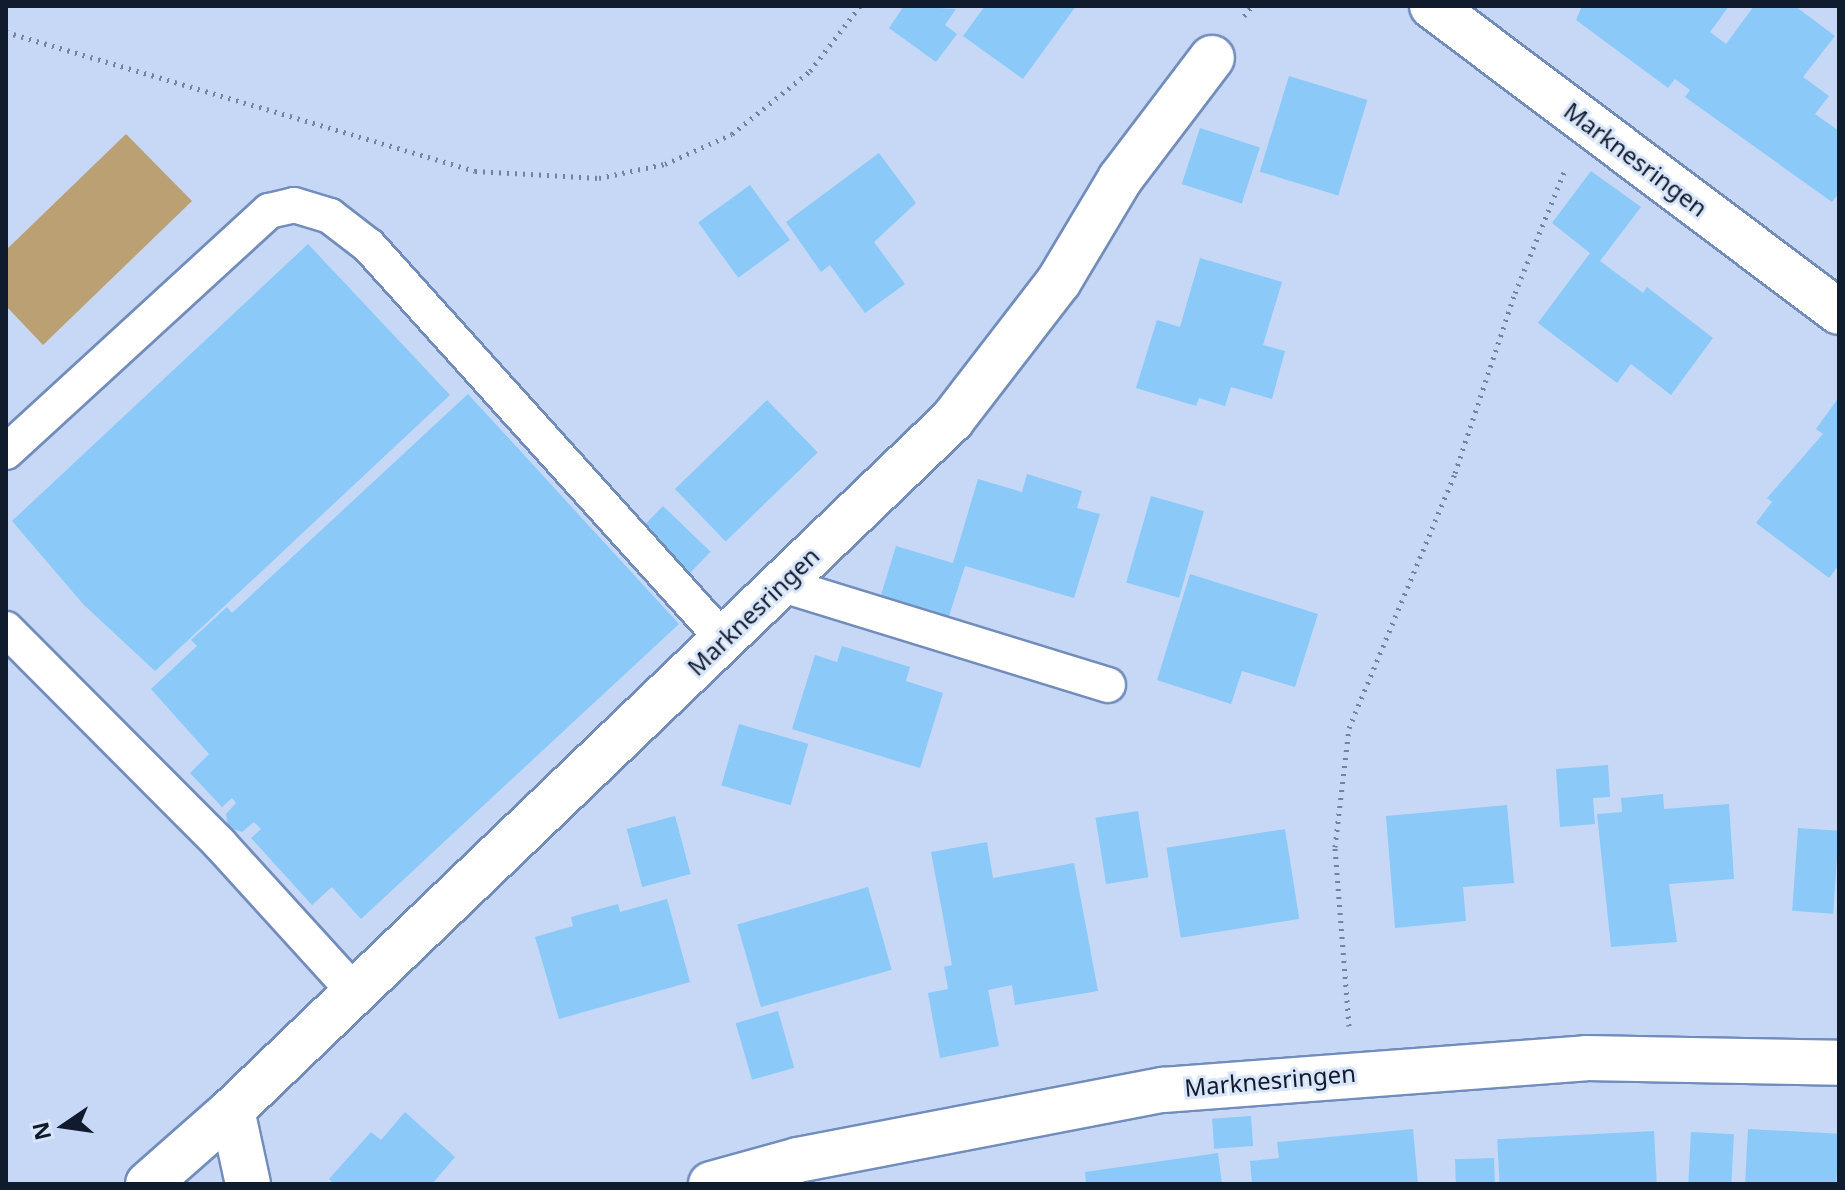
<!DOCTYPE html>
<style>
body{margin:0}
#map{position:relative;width:1845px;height:1190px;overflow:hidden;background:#c6d8f6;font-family:"Noto Sans",sans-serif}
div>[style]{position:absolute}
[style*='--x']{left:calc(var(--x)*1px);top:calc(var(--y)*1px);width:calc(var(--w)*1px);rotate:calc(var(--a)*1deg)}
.green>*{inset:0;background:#baa073}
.building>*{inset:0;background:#8ac9f8;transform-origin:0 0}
.path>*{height:5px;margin-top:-2.5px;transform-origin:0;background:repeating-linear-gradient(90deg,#74829b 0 2px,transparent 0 8px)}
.roads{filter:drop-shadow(2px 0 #728dbc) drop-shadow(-2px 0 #728dbc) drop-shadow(0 2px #728dbc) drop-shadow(0 -2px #728dbc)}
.lane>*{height:34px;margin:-17px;padding:0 17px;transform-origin:17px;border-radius:17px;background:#fff}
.street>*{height:44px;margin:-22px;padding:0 22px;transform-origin:22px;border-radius:22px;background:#fff}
span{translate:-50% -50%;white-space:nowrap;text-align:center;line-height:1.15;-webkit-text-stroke:6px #d9e5f9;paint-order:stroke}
.street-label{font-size:24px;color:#101b2d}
.frame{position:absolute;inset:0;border:8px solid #101b2d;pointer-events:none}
.north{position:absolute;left:24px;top:1086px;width:80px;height:80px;-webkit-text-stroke:6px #d9e5f9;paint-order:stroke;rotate:257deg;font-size:22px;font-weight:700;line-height:32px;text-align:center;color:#101b2d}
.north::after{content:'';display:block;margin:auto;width:28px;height:36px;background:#101b2d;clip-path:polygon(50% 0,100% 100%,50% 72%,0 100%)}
</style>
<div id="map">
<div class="green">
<div style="clip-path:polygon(126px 134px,192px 201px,43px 345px,6px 306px,6px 250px)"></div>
</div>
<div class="building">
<div style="clip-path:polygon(904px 6px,956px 9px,945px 25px,957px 34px,936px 62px,889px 28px)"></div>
<div style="clip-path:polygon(985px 6px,1076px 6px,1023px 79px,963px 36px)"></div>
<div style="clip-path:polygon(1582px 6px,1729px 6px,1710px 32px,1726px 44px,1754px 6px,1795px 6px,1835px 36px,1803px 77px,1829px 96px,1815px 114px,1839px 131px,1839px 193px,1832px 202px,1685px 97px,1690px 90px,1675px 79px,1668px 88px,1576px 20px)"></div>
<div style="left:1289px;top:76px;width:82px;height:100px;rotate:17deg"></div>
<div style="left:1200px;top:128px;width:63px;height:59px;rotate:18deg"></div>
<div style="clip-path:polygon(879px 153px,916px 203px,874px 242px,905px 284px,865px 313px,830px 265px,821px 272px,786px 222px)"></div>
<div style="clip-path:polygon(1591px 171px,1641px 207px,1600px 261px,1643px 293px,1647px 287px,1713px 338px,1671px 395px,1631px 364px,1617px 383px,1538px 323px,1590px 253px,1552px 223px)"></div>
<div style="left:750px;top:185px;width:68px;height:64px;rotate:54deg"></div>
<div style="clip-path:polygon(308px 244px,450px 395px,155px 671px,84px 605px,12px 521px)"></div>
<div style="clip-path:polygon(1200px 258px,1282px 282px,1263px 345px,1285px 351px,1272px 399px,1231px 387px,1225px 406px,1199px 398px,1196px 406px,1136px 388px,1157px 320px,1180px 327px)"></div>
<div style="clip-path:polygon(468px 394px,679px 624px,361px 919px,332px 887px,312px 905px,251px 838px,261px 829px,254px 822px,242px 832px,228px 827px,226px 814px,236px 803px,232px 798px,222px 807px,190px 773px,209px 754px,151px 689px,197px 646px,191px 640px,227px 607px,232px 613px)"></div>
<div style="clip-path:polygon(1839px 397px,1839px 565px,1829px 578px,1756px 523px,1772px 502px,1767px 498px,1823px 434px,1816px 429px)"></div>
<div style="left:767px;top:400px;width:73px;height:128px;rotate:46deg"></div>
<div style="clip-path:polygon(1027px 474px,1082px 491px,1077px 508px,1100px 514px,1074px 598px,965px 566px,949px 616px,881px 595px,896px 546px,953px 563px,978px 479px,1022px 492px)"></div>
<div style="left:1151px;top:496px;width:55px;height:90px;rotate:16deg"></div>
<div style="left:663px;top:506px;width:66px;height:37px;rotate:44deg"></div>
<div style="clip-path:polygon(1190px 574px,1318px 614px,1295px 687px,1242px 671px,1231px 704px,1157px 680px)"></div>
<div style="clip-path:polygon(842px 646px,910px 667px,906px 681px,943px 693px,920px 768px,792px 729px,815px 655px,837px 662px)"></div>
<div style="left:739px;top:724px;width:72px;height:64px;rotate:16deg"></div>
<div style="clip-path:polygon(1608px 765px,1610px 797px,1593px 798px,1595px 824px,1560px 827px,1556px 769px)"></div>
<div style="clip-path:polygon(1663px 794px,1664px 809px,1729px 804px,1734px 879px,1669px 884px,1677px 942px,1611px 947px,1597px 814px,1622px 812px,1621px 798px)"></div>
<div style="clip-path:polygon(1507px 805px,1514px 883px,1463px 887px,1466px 921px,1395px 928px,1386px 816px)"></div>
<div style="left:1138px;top:811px;width:67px;height:43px;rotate:81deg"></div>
<div style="left:675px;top:816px;width:60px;height:50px;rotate:75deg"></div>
<div style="left:1798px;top:828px;width:41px;height:83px;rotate:4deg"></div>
<div style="left:1285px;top:829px;width:91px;height:120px;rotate:81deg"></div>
<div style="clip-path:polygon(987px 842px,993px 878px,1074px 863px,1098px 991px,1015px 1005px,1012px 985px,988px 990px,999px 1046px,940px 1058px,928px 993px,948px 989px,944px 967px,952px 965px,931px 852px)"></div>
<div style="left:868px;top:887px;width:86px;height:136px;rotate:74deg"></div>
<div style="clip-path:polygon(667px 899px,690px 982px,559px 1019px,535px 937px,573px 926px,571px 917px,618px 904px,620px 912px)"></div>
<div style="left:778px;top:1011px;width:59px;height:44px;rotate:74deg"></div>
<div style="clip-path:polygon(405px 1112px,455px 1157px,432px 1184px,334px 1184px,329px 1179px,371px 1132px,381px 1140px)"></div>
<div style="left:1251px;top:1116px;width:30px;height:39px;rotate:86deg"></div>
<div style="clip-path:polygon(1413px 1129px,1418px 1184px,1252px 1184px,1250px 1161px,1279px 1158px,1277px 1142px)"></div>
<div style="left:1748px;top:1129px;width:91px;height:55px;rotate:3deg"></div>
<div style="left:1654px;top:1131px;width:53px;height:157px;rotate:87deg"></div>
<div style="left:1691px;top:1132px;width:43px;height:52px;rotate:3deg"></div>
<div style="clip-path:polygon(1218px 1153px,1222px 1184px,1086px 1184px,1085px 1172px)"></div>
<div style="left:1494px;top:1158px;width:26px;height:39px;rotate:88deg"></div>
</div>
<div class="path">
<div style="--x:1244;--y:16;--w:13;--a:-51"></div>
<div style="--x:6;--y:32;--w:489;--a:16.5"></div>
<div style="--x:475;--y:171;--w:124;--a:3.2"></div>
<div style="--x:599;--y:178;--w:67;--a:-12"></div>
<div style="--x:665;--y:164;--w:73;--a:-24.1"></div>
<div style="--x:732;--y:134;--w:100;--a:-38.9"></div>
<div style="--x:810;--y:71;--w:82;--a:-52.4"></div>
<div style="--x:1349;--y:1026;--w:180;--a:-94.5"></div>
<div style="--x:1335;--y:847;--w:120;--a:-83.3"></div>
<div style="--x:1349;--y:728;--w:276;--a:-67.4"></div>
<div style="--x:1455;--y:473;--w:190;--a:-71.6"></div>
<div style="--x:1515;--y:293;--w:133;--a:-67.9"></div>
</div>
<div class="roads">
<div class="lane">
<div style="--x:6;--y:452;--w:357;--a:-42.5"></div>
<div style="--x:269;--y:211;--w:26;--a:-13"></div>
<div style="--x:294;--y:205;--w:38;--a:17"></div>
<div style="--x:330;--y:216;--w:49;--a:37.6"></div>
<div style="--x:369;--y:246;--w:532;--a:47.97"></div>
<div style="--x:783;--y:585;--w:340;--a:17.1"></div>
<div style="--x:6;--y:629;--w:303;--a:45.1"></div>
<div style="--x:220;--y:844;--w:197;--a:47.7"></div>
</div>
<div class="street">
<div style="--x:1432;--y:6;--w:509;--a:36.94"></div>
<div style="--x:232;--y:1110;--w:76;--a:77.8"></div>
<div style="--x:148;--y:1184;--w:112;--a:-41.4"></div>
<div style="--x:232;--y:1110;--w:997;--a:-43.78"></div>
<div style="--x:952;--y:420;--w:175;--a:-52.4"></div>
<div style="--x:1059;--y:281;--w:119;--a:-59.1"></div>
<div style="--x:1120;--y:179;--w:152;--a:-52.8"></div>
<div style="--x:711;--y:1184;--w:90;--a:-15.4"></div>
<div style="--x:798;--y:1160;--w:372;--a:-10.9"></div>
<div style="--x:1163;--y:1090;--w:424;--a:-4.3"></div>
<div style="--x:1586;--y:1058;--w:253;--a:1.1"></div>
</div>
</div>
<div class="street-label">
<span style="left:1636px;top:159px;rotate:37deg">Marknesringen</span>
<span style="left:753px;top:611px;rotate:-44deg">Marknesringen</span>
<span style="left:1270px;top:1080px;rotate:-5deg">Marknesringen</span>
</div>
<div class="frame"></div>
<div class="north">N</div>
</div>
